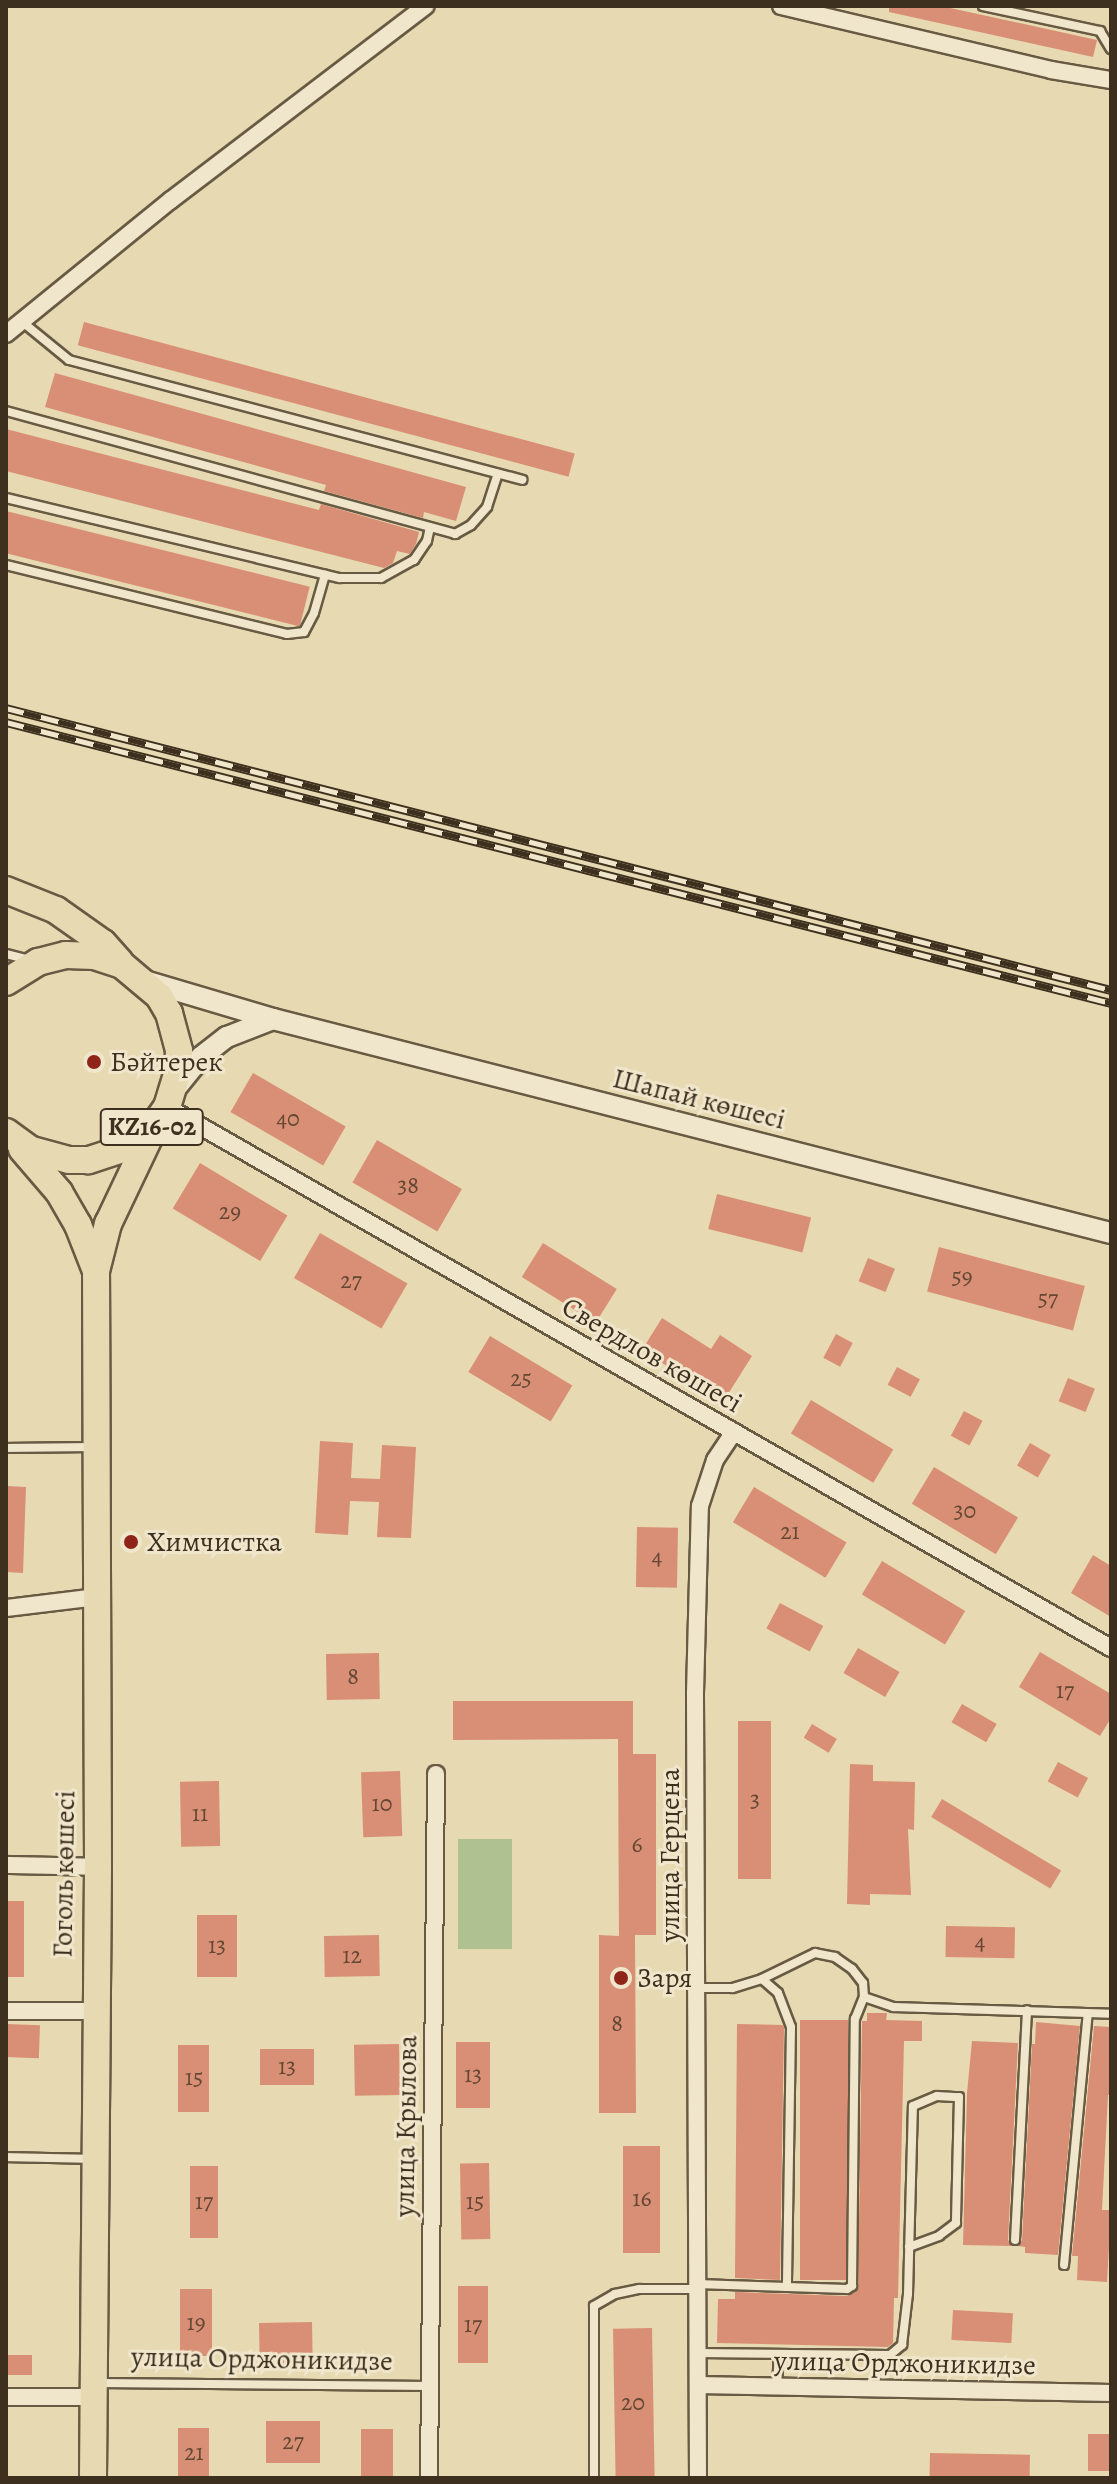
<!DOCTYPE html>
<meta charset="utf-8">
<style>
body{margin:0}
#map{position:relative;width:1117px;height:2484px;overflow:hidden;background:#e7d9b1;font-family:Alegreya,serif}
div>[style]{position:absolute}
[style*='--x']{left:calc(var(--x)*1px);top:calc(var(--y)*1px);width:calc(var(--w)*1px);rotate:calc(var(--a)*1deg)}
.green>*{inset:0;background:#afc091;transform-origin:0 0}
.building>*{inset:0;background:#d88f75;transform-origin:0 0}
.roads{filter:drop-shadow(2px 0 #685a43) drop-shadow(-2px 0 #685a43) drop-shadow(0 2px #685a43) drop-shadow(0 -2px #685a43)}
.service>*{height:8px;margin:-4px;padding:0 4px;transform-origin:4px;border-radius:4px;background:#efe6cc}
.minor>*{height:16px;margin:-8px;padding:0 8px;transform-origin:8px;border-radius:8px;background:#efe6cc}
.tertiary>*{height:20px;margin:-10px;padding:0 10px;transform-origin:10px;border-radius:10px;background:#efe6cc}
.primary>*{height:26px;margin:-13px;padding:0 13px;transform-origin:13px;border-radius:13px;background:#e7d9b1}
.rail>*{height:9px;margin-top:-4.5px;transform-origin:0;background:repeating-linear-gradient(90deg,#efe6cc 0 18px,#3e301e 0 36px);box-sizing:border-box;border-block:2px solid #3e301e}
.dots>*{width:22px;height:22px;translate:-50% -50%;box-sizing:border-box;border:4px solid #efe6cc;border-radius:50%}
span{translate:-50% -50%;white-space:nowrap;text-align:center;line-height:1.15;-webkit-text-stroke:6px #efe6cc;paint-order:stroke}
.number-label{font-size:24px;color:#644834}
.number-label span{-webkit-text-stroke-width:0}
.shield-label span{padding:2px 6px;background:#efe6cc;border:2px solid;border-radius:6px;-webkit-text-stroke-width:0}
.shield-label{font-size:26px;color:#3e301e;font-weight:700}
.poi-label{font-size:28px;color:#3e301e}
.left{translate:0 -50%;text-align:left}
.street-label{font-size:28px;color:#3e301e}
.frame{position:absolute;inset:0;border:8px solid #3e301e;pointer-events:none}
</style>
<div id="map">
<div class="green">
<div style="left:458px;top:1839px;width:54px;height:110px"></div>
</div>
<div class="building">
<div style="clip-path:polygon(889px 6px,941px 6px,1097px 40px,1093px 57px,889px 12px)"></div>
<div style="left:84px;top:322px;width:508px;height:24px;rotate:15deg"></div>
<div style="clip-path:polygon(55px 373px,466px 487px,456px 521px,424px 512px,423px 518px,324px 491px,326px 485px,45px 407px)"></div>
<div style="clip-path:polygon(6px 429px,319px 510px,321px 504px,419px 532px,416px 544px,410px 554px,397px 551px,393px 563px,384px 568px,6px 471px)"></div>
<div style="left:6px;top:511px;width:313px;height:41px;rotate:14deg"></div>
<div style="left:253px;top:1073px;width:107px;height:45px;rotate:30deg"></div>
<div style="left:377px;top:1140px;width:98px;height:49px;rotate:30deg"></div>
<div style="left:200px;top:1163px;width:102px;height:53px;rotate:31deg"></div>
<div style="left:717px;top:1194px;width:97px;height:36px;rotate:14deg"></div>
<div style="left:320px;top:1233px;width:101px;height:52px;rotate:30deg"></div>
<div style="left:543px;top:1243px;width:87px;height:40px;rotate:32deg"></div>
<div style="left:939px;top:1247px;width:151px;height:46px;rotate:15deg"></div>
<div style="left:868px;top:1258px;width:29px;height:25px;rotate:22deg"></div>
<div style="clip-path:polygon(662px 1318px,711px 1349px,720px 1335px,752px 1356px,723px 1402px,642px 1350px)"></div>
<div style="left:836px;top:1334px;width:19px;height:27px;rotate:28deg"></div>
<div style="left:490px;top:1336px;width:96px;height:42px;rotate:31deg"></div>
<div style="left:897px;top:1367px;width:26px;height:20px;rotate:28deg"></div>
<div style="left:1068px;top:1378px;width:29px;height:25px;rotate:22deg"></div>
<div style="left:811px;top:1400px;width:96px;height:39px;rotate:31deg"></div>
<div style="left:964px;top:1411px;width:21px;height:28px;rotate:28deg"></div>
<div style="clip-path:polygon(320px 1441px,353px 1443px,351px 1478px,380px 1479px,382px 1445px,416px 1447px,411px 1538px,377px 1537px,379px 1502px,350px 1501px,348px 1535px,315px 1533px)"></div>
<div style="left:1030px;top:1443px;width:24px;height:26px;rotate:30deg"></div>
<div style="left:934px;top:1467px;width:98px;height:43px;rotate:31deg"></div>
<div style="clip-path:polygon(6px 1486px,26px 1487px,23px 1573px,6px 1572px)"></div>
<div style="left:754px;top:1487px;width:108px;height:41px;rotate:31deg"></div>
<div style="left:637px;top:1527px;width:41px;height:60px;rotate:1deg"></div>
<div style="clip-path:polygon(1093px 1555px,1111px 1566px,1111px 1617px,1071px 1593px)"></div>
<div style="left:882px;top:1561px;width:97px;height:39px;rotate:31deg"></div>
<div style="left:780px;top:1603px;width:49px;height:29px;rotate:28deg"></div>
<div style="left:858px;top:1648px;width:48px;height:29px;rotate:30deg"></div>
<div style="clip-path:polygon(1040px 1652px,1111px 1694px,1111px 1718px,1100px 1736px,1019px 1687px)"></div>
<div style="left:379px;top:1653px;width:46px;height:53px;rotate:89deg"></div>
<div style="clip-path:polygon(453px 1701px,633px 1701px,633px 1754px,656px 1754px,656px 1935px,635px 1935px,636px 2113px,599px 2113px,599px 1935px,619px 1936px,618px 1739px,453px 1740px)"></div>
<div style="left:962px;top:1704px;width:40px;height:21px;rotate:30deg"></div>
<div style="left:738px;top:1721px;width:33px;height:158px"></div>
<div style="left:812px;top:1724px;width:29px;height:16px;rotate:31deg"></div>
<div style="left:1058px;top:1762px;width:34px;height:22px;rotate:28deg"></div>
<div style="clip-path:polygon(850px 1764px,873px 1765px,873px 1781px,915px 1782px,914px 1830px,908px 1829px,911px 1895px,870px 1894px,870px 1905px,847px 1904px)"></div>
<div style="left:400px;top:1771px;width:65px;height:39px;rotate:88deg"></div>
<div style="left:219px;top:1781px;width:65px;height:39px;rotate:89deg"></div>
<div style="left:942px;top:1799px;width:139px;height:21px;rotate:31deg"></div>
<div style="left:6px;top:1901px;width:18px;height:76px"></div>
<div style="left:197px;top:1915px;width:40px;height:62px"></div>
<div style="left:946px;top:1926px;width:69px;height:31px;rotate:1deg"></div>
<div style="left:379px;top:1935px;width:41px;height:55px;rotate:89deg"></div>
<div style="clip-path:polygon(867px 2013px,887px 2013px,886px 2020px,922px 2021px,922px 2041px,904px 2041px,898px 2298px,894px 2298px,893px 2343px,888px 2347px,717px 2343px,718px 2299px,735px 2299px,735px 2292px,847px 2296px,858px 2289px,862px 2021px,867px 2021px)"></div>
<div style="left:800px;top:2020px;width:48px;height:260px"></div>
<div style="clip-path:polygon(1036px 2022px,1080px 2026px,1058px 2255px,1025px 2253px,1025px 2247px,1018px 2246px,1022px 2240px,1032px 2044px,1035px 2044px)"></div>
<div style="left:6px;top:2024px;width:34px;height:33px;rotate:2deg"></div>
<div style="clip-path:polygon(737px 2024px,783px 2025px,784px 2028px,780px 2280px,735px 2278px)"></div>
<div style="clip-path:polygon(1094px 2026px,1111px 2027px,1111px 2095px,1108px 2095px,1102px 2210px,1111px 2210px,1107px 2282px,1077px 2280px,1078px 2256px,1072px 2256px)"></div>
<div style="clip-path:polygon(972px 2041px,1018px 2043px,1008px 2240px,1012px 2246px,963px 2245px,967px 2093px)"></div>
<div style="left:456px;top:2042px;width:34px;height:66px"></div>
<div style="left:399px;top:2044px;width:51px;height:45px;rotate:89deg"></div>
<div style="left:178px;top:2045px;width:31px;height:67px"></div>
<div style="left:314px;top:2049px;width:36px;height:54px;rotate:90deg"></div>
<div style="left:623px;top:2146px;width:37px;height:107px"></div>
<div style="left:489px;top:2163px;width:76px;height:29px;rotate:89deg"></div>
<div style="left:190px;top:2166px;width:28px;height:72px"></div>
<div style="left:458px;top:2286px;width:30px;height:77px"></div>
<div style="left:180px;top:2289px;width:32px;height:67px"></div>
<div style="left:953px;top:2310px;width:60px;height:30px;rotate:3deg"></div>
<div style="left:312px;top:2322px;width:42px;height:53px;rotate:89deg"></div>
<div style="left:652px;top:2328px;width:150px;height:39px;rotate:89deg"></div>
<div style="left:6px;top:2355px;width:26px;height:20px"></div>
<div style="left:266px;top:2421px;width:54px;height:42px"></div>
<div style="left:178px;top:2428px;width:31px;height:50px"></div>
<div style="left:393px;top:2429px;width:49px;height:32px;rotate:90deg"></div>
<div style="left:1111px;top:2434px;width:37px;height:23px;rotate:90deg"></div>
<div style="left:930px;top:2453px;width:100px;height:25px;rotate:1deg"></div>
</div>
<div class="roads">
<div class="service">
<div style="--x:983;--y:6;--w:120;--a:12.1"></div>
<div style="--x:1100;--y:31;--w:21;--a:59"></div>
<div style="--x:20;--y:320;--w:63;--a:39.2"></div>
<div style="--x:69;--y:360;--w:469;--a:14.8"></div>
<div style="--x:6;--y:411;--w:466;--a:15.3"></div>
<div style="--x:455;--y:534;--w:18;--a:-29"></div>
<div style="--x:471;--y:525;--w:24;--a:-48"></div>
<div style="--x:487;--y:507;--w:35;--a:-72"></div>
<div style="--x:6;--y:498;--w:343;--a:13.5"></div>
<div style="--x:340;--y:578;--w:41;--a:0"></div>
<div style="--x:381;--y:578;--w:38;--a:-29"></div>
<div style="--x:414;--y:560;--w:23;--a:-56"></div>
<div style="--x:427;--y:541;--w:14;--a:-78"></div>
<div style="--x:6;--y:565;--w:289;--a:13.8"></div>
<div style="--x:287;--y:634;--w:17;--a:-7"></div>
<div style="--x:304;--y:632;--w:21;--a:-62"></div>
<div style="--x:314;--y:613;--w:40;--a:-74"></div>
<div style="--x:6;--y:954;--w:25;--a:14"></div>
<div style="--x:6;--y:1448;--w:85;--a:-0.7"></div>
<div style="--x:762;--y:1979;--w:21;--a:41"></div>
<div style="--x:778;--y:1993;--w:36;--a:69"></div>
<div style="--x:791;--y:2027;--w:260;--a:90.9"></div>
<div style="--x:864;--y:1997;--w:31;--a:19"></div>
<div style="--x:893;--y:2007;--w:218;--a:1.8"></div>
<div style="--x:6;--y:2157;--w:87;--a:1.3"></div>
<div style="--x:1015;--y:2240;--w:230;--a:-87"></div>
<div style="--x:1064;--y:2265;--w:253;--a:-84.6"></div>
<div style="--x:697;--y:2284;--w:150;--a:1.9"></div>
<div style="--x:847;--y:2289;--w:6;--a:-31"></div>
<div style="--x:852;--y:2286;--w:267;--a:-89.4"></div>
<div style="--x:855;--y:2019;--w:24;--a:-68"></div>
<div style="--x:864;--y:1997;--w:14;--a:-94"></div>
<div style="--x:863;--y:1983;--w:18;--a:-128"></div>
<div style="--x:852;--y:1969;--w:21;--a:-145"></div>
<div style="--x:835;--y:1957;--w:20;--a:-169"></div>
<div style="--x:815;--y:1953;--w:59;--a:153.9"></div>
<div style="--x:762;--y:1979;--w:31;--a:163"></div>
<div style="--x:732;--y:1988;--w:35;--a:180"></div>
<div style="--x:697;--y:2353;--w:193;--a:0.6"></div>
<div style="--x:890;--y:2355;--w:16;--a:-40"></div>
<div style="--x:902;--y:2345;--w:51;--a:-83.3"></div>
<div style="--x:908;--y:2294;--w:188;--a:-88.5"></div>
<div style="--x:913;--y:2106;--w:26;--a:-23"></div>
<div style="--x:937;--y:2096;--w:22;--a:3"></div>
<div style="--x:959;--y:2097;--w:126;--a:91.4"></div>
<div style="--x:956;--y:2223;--w:21;--a:143"></div>
<div style="--x:939;--y:2236;--w:32;--a:160"></div>
<div style="--x:98;--y:2383;--w:332;--a:0.5"></div>
<div style="--x:777;--y:2388;--w:34;--a:-87"></div>
<div style="--x:594;--y:2476;--w:170;--a:-90"></div>
<div style="--x:594;--y:2306;--w:24;--a:-30"></div>
<div style="--x:615;--y:2294;--w:25;--a:-12"></div>
<div style="--x:639;--y:2289;--w:58;--a:0"></div>
</div>
<div class="minor">
<div style="--x:781;--y:6;--w:277;--a:13.3"></div>
<div style="--x:1051;--y:70;--w:61;--a:9.5"></div>
<div style="--x:6;--y:334;--w:213;--a:-39.1"></div>
<div style="--x:171;--y:200;--w:320;--a:-37.3"></div>
<div style="--x:167;--y:1107;--w:1088;--a:29.82"></div>
<div style="--x:6;--y:1608;--w:92;--a:-6.9"></div>
<div style="--x:6;--y:1865;--w:92;--a:1.2"></div>
<div style="--x:6;--y:2011;--w:88;--a:0"></div>
<div style="--x:698;--y:2385;--w:413;--a:1.1"></div>
<div style="--x:6;--y:2397;--w:87;--a:0"></div>
<div style="--x:429;--y:2478;--w:704;--a:-89.43"></div>
<div style="--x:698;--y:2478;--w:785;--a:-90.22"></div>
<div style="--x:695;--y:1693;--w:187;--a:-88.5"></div>
<div style="--x:700;--y:1506;--w:48;--a:-71.9"></div>
<div style="--x:715;--y:1460;--w:34;--a:-56"></div>
</div>
<div class="tertiary">
<div style="--x:145;--y:981;--w:134;--a:16.5"></div>
<div style="--x:273;--y:1019;--w:865;--a:14.33"></div>
<div style="--x:175;--y:1089;--w:41;--a:-50.9"></div>
<div style="--x:201;--y:1057;--w:33;--a:-38"></div>
<div style="--x:227;--y:1037;--w:49;--a:-21.4"></div>
</div>
<div class="primary">
<div style="--x:6;--y:890;--w:54;--a:21.8"></div>
<div style="--x:56;--y:910;--w:57;--a:35.1"></div>
<div style="--x:103;--y:943;--w:25;--a:48"></div>
<div style="--x:6;--y:982;--w:38;--a:-32"></div>
<div style="--x:38;--y:962;--w:29;--a:-14"></div>
<div style="--x:66;--y:955;--w:28;--a:2"></div>
<div style="--x:94;--y:956;--w:29;--a:18"></div>
<div style="--x:122;--y:965;--w:48;--a:40"></div>
<div style="--x:159;--y:996;--w:20;--a:60"></div>
<div style="--x:169;--y:1013;--w:39;--a:75"></div>
<div style="--x:179;--y:1051;--w:20;--a:93"></div>
<div style="--x:178;--y:1071;--w:38;--a:107"></div>
<div style="--x:167;--y:1107;--w:19;--a:125"></div>
<div style="--x:156;--y:1123;--w:39;--a:140"></div>
<div style="--x:126;--y:1148;--w:40;--a:162"></div>
<div style="--x:88;--y:1160;--w:19;--a:180"></div>
<div style="--x:69;--y:1160;--w:39;--a:-165"></div>
<div style="--x:31;--y:1150;--w:31;--a:-144"></div>
<div style="--x:22;--y:1149;--w:57;--a:49.3"></div>
<div style="--x:59;--y:1192;--w:38;--a:60"></div>
<div style="--x:78;--y:1225;--w:49;--a:68.6"></div>
<div style="--x:93;--y:2478;--w:611;--a:-89.53"></div>
<div style="--x:98;--y:1867;--w:596;--a:-90.19"></div>
<div style="--x:96;--y:1271;--w:49;--a:-75.7"></div>
<div style="--x:108;--y:1224;--w:112;--a:-64.6"></div>
</div>
</div>
<div class="rail">
<div style="--x:6;--y:708;--w:1140;--a:14.32"></div>
<div style="--x:6;--y:722;--w:1140;--a:14.27"></div>
</div>
<div class="dots">
<div style="left:94px;top:1062px;background:#8f2418"></div>
<div style="left:131px;top:1542px;background:#8f2418"></div>
<div style="left:621px;top:1978px;background:#8f2418"></div>
</div>
<div class="number-label">
<span style="left:288px;top:1119px">40</span>
<span style="left:408px;top:1186px">38</span>
<span style="left:230px;top:1212px">29</span>
<span style="left:962px;top:1277px">59</span>
<span style="left:351px;top:1281px">27</span>
<span style="left:1048px;top:1299px">57</span>
<span style="left:521px;top:1379px">25</span>
<span style="left:965px;top:1511px">30</span>
<span style="left:790px;top:1532px">21</span>
<span style="left:657px;top:1557px">4</span>
<span style="left:353px;top:1677px">8</span>
<span style="left:1065px;top:1691px">17</span>
<span style="left:755px;top:1800px">3</span>
<span style="left:382px;top:1804px">10</span>
<span style="left:200px;top:1814px">11</span>
<span style="left:637px;top:1845px">6</span>
<span style="left:980px;top:1942px">4</span>
<span style="left:217px;top:1946px">13</span>
<span style="left:352px;top:1956px">12</span>
<span style="left:617px;top:2024px">8</span>
<span style="left:287px;top:2067px">13</span>
<span style="left:473px;top:2075px">13</span>
<span style="left:194px;top:2078px">15</span>
<span style="left:642px;top:2199px">16</span>
<span style="left:204px;top:2202px">17</span>
<span style="left:475px;top:2202px">15</span>
<span style="left:196px;top:2323px">19</span>
<span style="left:473px;top:2325px">17</span>
<span style="left:633px;top:2403px">20</span>
<span style="left:293px;top:2442px">27</span>
<span style="left:194px;top:2453px">21</span>
</div>
<div class="shield-label">
<span style="left:152px;top:1127px">KZ16-02</span>
</div>
<div class="poi-label">
<span class="left" style="left:110px;top:1062px">Бәйтерек</span>
<span class="left" style="left:147px;top:1542px">Химчистка</span>
<span class="left" style="left:637px;top:1978px">Заря</span>
</div>
<div class="street-label">
<span style="left:699px;top:1099px;rotate:14deg">Шапай көшесі</span>
<span style="left:652px;top:1355px;rotate:30deg">Свердлов көшесі</span>
<span style="left:670px;top:1855px;rotate:-90deg">улица Герцена</span>
<span style="left:64px;top:1874px;rotate:-89deg">Гоголь көшесі</span>
<span style="left:406px;top:2126px;rotate:-89deg">улица Крылова</span>
<span style="left:262px;top:2359px;rotate:1deg">улица Орджоникидзе</span>
<span style="left:905px;top:2363px;rotate:1deg">улица Орджоникидзе</span>
</div>
<div class="frame"></div>
</div>
